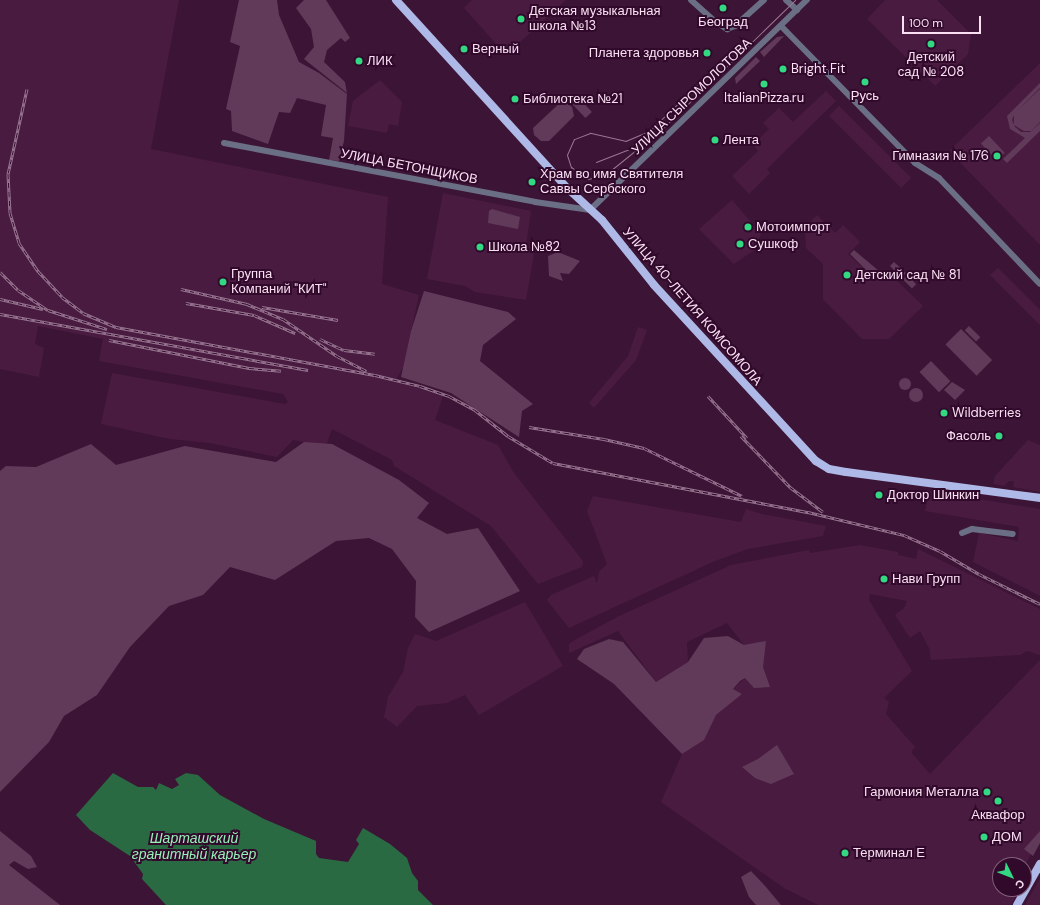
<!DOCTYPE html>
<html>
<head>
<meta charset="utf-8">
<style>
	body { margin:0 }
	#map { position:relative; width:1040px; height:905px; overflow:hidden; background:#3c1435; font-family:"DM Sans",sans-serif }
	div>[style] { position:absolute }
	.built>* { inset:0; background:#491b41; transform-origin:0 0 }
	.green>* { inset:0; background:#613a59; transform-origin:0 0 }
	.round { border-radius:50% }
	.water>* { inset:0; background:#296a43 }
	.minor>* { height:6px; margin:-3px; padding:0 3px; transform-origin:3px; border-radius:3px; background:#6a6f86 }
	.major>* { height:8px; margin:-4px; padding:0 4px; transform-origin:4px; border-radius:4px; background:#aeb9e7 }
	.tram>* { height:1px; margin:-0.5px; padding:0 0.5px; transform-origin:0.5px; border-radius:0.5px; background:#997792 }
	.rail>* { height:3px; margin-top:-1.5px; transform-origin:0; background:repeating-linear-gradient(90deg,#310a2b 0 4.5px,#997792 0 9px); box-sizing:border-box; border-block:1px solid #997792 }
	.dots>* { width:11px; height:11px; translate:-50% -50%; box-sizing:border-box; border:2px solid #310a2b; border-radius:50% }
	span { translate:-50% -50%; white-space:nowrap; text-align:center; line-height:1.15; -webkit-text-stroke:4px #310a2b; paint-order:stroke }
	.poi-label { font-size:13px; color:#fbe0f4 }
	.left { translate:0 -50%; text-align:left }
	.right { translate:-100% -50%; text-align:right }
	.street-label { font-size:13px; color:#fbe0f4 }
	.water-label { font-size:14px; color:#95f1b6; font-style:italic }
	.north { position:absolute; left:992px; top:857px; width:40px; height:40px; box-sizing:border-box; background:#310a2b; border:1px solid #82607b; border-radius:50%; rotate:133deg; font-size:11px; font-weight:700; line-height:16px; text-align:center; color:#fbe0f4 }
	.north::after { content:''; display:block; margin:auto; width:14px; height:18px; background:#33d882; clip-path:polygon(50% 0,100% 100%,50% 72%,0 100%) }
	.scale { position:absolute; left:902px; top:16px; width:79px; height:18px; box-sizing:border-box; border:2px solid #fbe0f4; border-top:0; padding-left:5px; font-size:12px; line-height:14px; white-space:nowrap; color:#fbe0f4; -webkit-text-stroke:3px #310a2b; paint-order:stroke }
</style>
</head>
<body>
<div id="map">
	<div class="built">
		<i style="clip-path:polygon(0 0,179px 0,151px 149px,388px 197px,382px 284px,419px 295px,403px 368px,395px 381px,443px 396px,435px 420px,498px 445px,514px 473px,583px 561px,582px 567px,538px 584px,491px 526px,394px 466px,392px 460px,332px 429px,326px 446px,293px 440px,277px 457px,210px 443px,170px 439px,101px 424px,112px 373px,285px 404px,288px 402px,283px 394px,99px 361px,103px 339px,38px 326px,35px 344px,44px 348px,39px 377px,0 369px)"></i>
		<i style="clip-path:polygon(472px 0,566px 0,506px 55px,464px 8px)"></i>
		<i style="clip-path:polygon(885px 0,937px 0,971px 34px,968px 54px,935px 86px,867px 19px)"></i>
		<i style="clip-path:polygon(1040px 63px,1040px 244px,1039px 244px,949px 151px)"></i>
		<i style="clip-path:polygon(380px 80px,402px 102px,398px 126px,389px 124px,387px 133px,348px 126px,353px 101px)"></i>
		<i style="clip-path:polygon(826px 91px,836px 101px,767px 169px,770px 173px,749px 194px,732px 176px,758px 151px,753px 145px,769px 129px,763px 123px,779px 108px,793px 122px)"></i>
		<i style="left:839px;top:106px;width:102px;height:14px;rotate:45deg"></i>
		<i style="clip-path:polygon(443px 193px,531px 211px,526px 246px,535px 248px,526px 300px,475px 292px,465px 286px,427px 279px)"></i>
		<i style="clip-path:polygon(732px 200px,761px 234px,753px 251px,734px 264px,699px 229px)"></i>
		<i style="clip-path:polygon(817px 215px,835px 233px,843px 225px,860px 242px,848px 254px,874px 279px,883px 271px,887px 271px,923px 306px,889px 339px,862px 339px,823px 299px,823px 264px,806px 248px,805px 227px)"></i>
		<i style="clip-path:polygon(998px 268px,1040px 310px,1040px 325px,990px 275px)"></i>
		<i style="clip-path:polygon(638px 327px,647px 330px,636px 360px,594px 408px,589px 403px,628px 356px)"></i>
		<i style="clip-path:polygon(1028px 440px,1040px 445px,1040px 492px,1013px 487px,1014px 481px,1009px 481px,1004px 486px,993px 484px,995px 476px)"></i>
		<i style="clip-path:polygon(929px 491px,1040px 509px,1040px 596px,973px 562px,979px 533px,1018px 541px,1019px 527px,925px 511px)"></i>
		<i style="clip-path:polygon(593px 496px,741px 522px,746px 509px,762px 514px,826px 526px,823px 536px,748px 549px,715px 561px,569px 628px,547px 600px,551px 595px,594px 576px,597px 583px,599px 572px,607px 564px,587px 511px)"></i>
		<i style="clip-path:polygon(860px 545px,898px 552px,898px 555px,916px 559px,918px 549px,1040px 609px,1040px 655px,1027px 651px,1020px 655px,931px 660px,929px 648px,920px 631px,910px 638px,895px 615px,904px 608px,907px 601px,870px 594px,869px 600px,912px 671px,884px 698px,889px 702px,886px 714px,915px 747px,911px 752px,930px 774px,1040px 660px,1040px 838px,1024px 867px,1000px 865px,1000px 889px,1020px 889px,1011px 905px,818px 905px,784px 888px,661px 802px,682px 754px,703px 740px,716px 715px,742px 694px,733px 689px,745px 678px,744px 645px,727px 623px,687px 642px,688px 662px,656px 682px,618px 631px,569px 653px,569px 644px,573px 641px,617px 617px,731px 565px,809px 550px,810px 553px)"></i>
		<i style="clip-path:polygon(525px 602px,563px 666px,479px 715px,465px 695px,447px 703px,417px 706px,397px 727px,384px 717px,388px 697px,403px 672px,408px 648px,415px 634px,436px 641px)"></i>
		<i style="clip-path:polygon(1040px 878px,1040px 905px,1025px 905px)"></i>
	</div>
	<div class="green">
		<i style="clip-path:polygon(239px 0,277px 0,279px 15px,299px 62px,319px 73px,347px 94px,344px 141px,339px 161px,329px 160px,333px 138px,321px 136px,326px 105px,297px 98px,290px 113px,279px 112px,268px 144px,232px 131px,231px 111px,226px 109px,240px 46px,230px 42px)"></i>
		<i style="clip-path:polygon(304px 0,326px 0,350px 38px,345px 42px,341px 38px,327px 50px,324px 62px,345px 82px,347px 93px,304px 59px,314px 47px,311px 29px,296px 8px)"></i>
		<i style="clip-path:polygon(784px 36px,764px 57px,760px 52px,777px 37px)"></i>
		<i style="clip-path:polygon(756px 57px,760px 61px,736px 84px,735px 78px)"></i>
		<i style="clip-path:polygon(1040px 83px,1040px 88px,1015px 113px,1040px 89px,1040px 122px,1031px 131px,1024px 131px,1014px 125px,1014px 115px,1012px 120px,1015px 127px,1021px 132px,1030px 132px,1040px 123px,1040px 131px,1007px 163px,1003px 159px,1025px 138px,1010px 129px,1007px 116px)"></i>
		<i style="left:579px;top:98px;width:19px;height:9px;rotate:47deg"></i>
		<i style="clip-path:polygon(563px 100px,572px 107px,574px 116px,549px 141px,541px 141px,534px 135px,533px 128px)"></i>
		<i style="left:989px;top:136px;width:23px;height:11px;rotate:47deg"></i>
		<i style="clip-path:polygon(492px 209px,520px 217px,518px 229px,488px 223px,489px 211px)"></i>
		<i style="clip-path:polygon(854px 250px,879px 271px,873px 277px,850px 254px)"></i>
		<i style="clip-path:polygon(558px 252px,580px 261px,569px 274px,560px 273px,563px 281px,549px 276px,548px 256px)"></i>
		<i style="clip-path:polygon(894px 262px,906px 273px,902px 278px,890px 266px)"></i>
		<i style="left:907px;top:275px;width:13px;height:6px;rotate:45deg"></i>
		<i style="clip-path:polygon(424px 291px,508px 312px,516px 319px,483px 345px,480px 361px,533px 404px,522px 411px,519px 437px,451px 393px,401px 377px,411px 331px)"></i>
		<i style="left:969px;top:326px;width:16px;height:6px;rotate:45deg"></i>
		<i style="left:961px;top:329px;width:44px;height:22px;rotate:45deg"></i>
		<i style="left:931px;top:361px;width:28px;height:16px;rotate:46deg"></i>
		<i class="round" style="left:899px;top:378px;width:12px;height:12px"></i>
		<i style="clip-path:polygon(952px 382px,965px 390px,955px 400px,944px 390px)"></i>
		<i class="round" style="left:909px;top:388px;width:14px;height:14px"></i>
		<i style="clip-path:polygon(304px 442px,332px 444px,399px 480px,429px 503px,417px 518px,447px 534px,478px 528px,520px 591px,429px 632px,415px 617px,416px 581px,392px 549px,369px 538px,336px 541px,275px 580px,230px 567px,203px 595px,169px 606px,130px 647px,97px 695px,64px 716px,49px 742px,0 792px,0 471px,6px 466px,36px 467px,91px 444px,116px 465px,185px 446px,276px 462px)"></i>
		<i style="clip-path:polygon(728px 636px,744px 645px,766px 641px,763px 667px,770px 687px,754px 688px,745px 678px,740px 681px,733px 689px,742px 694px,716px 715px,704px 740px,682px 754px,614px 684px,577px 659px,584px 649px,609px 639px,623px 642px,656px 682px,688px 662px,704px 638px)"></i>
		<i style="clip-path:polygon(777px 745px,794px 774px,771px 784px,755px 778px,742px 767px,758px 759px)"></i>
		<i style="clip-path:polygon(0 831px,31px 856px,37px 867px,28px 869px,14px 861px,9px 865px,60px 905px,0 905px)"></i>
		<i style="clip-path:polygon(1040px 831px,1040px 843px,1033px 856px,1024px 849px)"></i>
		<i style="clip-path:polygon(751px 871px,766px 887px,781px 905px,756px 905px,749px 897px,741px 877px)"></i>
	</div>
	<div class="water">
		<i style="clip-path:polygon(113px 773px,138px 787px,153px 787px,156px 790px,159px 783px,172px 789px,179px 785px,175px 779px,186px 773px,198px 775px,220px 795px,264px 819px,316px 841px,316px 854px,319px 858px,348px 862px,359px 844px,356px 840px,363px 828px,390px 844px,407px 858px,412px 873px,418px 881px,418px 890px,433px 905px,166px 905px,142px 879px,143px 874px,130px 856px,90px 830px,76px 815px)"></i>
	</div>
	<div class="minor">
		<i style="left:691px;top:0;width:30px;rotate:42deg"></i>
		<i style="left:713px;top:20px;width:17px;rotate:33deg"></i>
		<i style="left:727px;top:29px;width:9px;rotate:-21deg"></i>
		<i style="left:735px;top:26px;width:39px;rotate:-42deg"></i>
		<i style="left:786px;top:0;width:15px;rotate:42deg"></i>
		<i style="left:781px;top:26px;width:192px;rotate:45.6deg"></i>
		<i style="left:915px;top:163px;width:28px;rotate:32deg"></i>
		<i style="left:939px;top:178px;width:146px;rotate:46.4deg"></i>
		<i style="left:224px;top:143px;width:317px;rotate:10.7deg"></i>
		<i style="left:535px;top:202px;width:56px;rotate:8.3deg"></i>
		<i style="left:590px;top:210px;width:302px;rotate:-44.1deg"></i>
		<i style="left:962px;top:533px;width:11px;rotate:-22deg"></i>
		<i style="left:972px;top:529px;width:41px;rotate:7deg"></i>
	</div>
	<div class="major">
		<i style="left:396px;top:0;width:251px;rotate:47.7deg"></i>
		<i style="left:565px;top:186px;width:50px;rotate:42.6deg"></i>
		<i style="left:602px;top:220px;width:83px;rotate:51.3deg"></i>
		<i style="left:654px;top:285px;width:239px;rotate:47.4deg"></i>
		<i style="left:816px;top:461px;width:15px;rotate:32deg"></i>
		<i style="left:829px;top:469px;width:17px;rotate:10deg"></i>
		<i style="left:846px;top:472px;width:196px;rotate:7.6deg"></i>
		<i style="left:1017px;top:905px;width:47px;rotate:-60.7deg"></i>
	</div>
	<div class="tram">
		<i style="left:728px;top:56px;width:109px;rotate:136.5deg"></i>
		<i style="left:649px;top:131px;width:25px;rotate:157deg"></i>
		<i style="left:626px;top:141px;width:37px;rotate:-167deg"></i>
		<i style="left:590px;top:133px;width:17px;rotate:159deg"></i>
		<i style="left:574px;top:139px;width:17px;rotate:114deg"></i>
		<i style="left:567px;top:155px;width:13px;rotate:72deg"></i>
		<i style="left:571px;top:167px;width:21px;rotate:35deg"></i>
		<i style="left:588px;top:179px;width:17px;rotate:-13deg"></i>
		<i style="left:605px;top:175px;width:75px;rotate:-39deg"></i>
		<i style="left:663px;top:128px;width:184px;rotate:-44.1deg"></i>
		<i style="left:596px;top:162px;width:44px;rotate:-21.3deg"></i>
	</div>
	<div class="rail">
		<i style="left:27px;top:89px;width:87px;rotate:102.6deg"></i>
		<i style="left:8px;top:174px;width:39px;rotate:87deg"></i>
		<i style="left:10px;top:213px;width:31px;rotate:73deg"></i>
		<i style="left:19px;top:243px;width:34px;rotate:56deg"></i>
		<i style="left:38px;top:271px;width:35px;rotate:47deg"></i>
		<i style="left:62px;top:297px;width:26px;rotate:37deg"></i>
		<i style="left:83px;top:313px;width:36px;rotate:23deg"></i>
		<i style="left:116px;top:327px;width:263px;rotate:10.5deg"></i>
		<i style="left:375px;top:375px;width:46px;rotate:13.7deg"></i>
		<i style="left:420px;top:386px;width:31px;rotate:19deg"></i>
		<i style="left:449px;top:396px;width:30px;rotate:28deg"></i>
		<i style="left:475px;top:410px;width:42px;rotate:38.2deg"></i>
		<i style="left:508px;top:436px;width:52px;rotate:31deg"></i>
		<i style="left:553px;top:463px;width:260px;rotate:10.9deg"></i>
		<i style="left:808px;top:512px;width:99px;rotate:13.5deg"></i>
		<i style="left:904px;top:535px;width:39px;rotate:24deg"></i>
		<i style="left:940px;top:551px;width:45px;rotate:30.5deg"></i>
		<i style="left:979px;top:574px;width:68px;rotate:26.2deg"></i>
		<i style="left:0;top:272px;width:25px;rotate:45deg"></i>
		<i style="left:18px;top:290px;width:36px;rotate:34deg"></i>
		<i style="left:48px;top:310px;width:62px;rotate:17.9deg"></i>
		<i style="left:181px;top:289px;width:68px;rotate:12.8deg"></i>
		<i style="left:247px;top:304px;width:39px;rotate:23deg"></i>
		<i style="left:283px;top:319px;width:65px;rotate:34.4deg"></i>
		<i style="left:337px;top:356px;width:33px;rotate:27deg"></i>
		<i style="left:0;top:299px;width:44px;rotate:13.1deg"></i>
		<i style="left:186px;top:303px;width:69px;rotate:10deg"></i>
		<i style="left:254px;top:315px;width:45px;rotate:23.7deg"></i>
		<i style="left:262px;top:307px;width:77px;rotate:9.7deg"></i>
		<i style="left:0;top:314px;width:313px;rotate:10.3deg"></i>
		<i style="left:320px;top:339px;width:26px;rotate:25deg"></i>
		<i style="left:344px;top:350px;width:31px;rotate:7deg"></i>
		<i style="left:109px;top:340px;width:143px;rotate:11.3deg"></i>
		<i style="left:249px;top:368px;width:32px;rotate:5deg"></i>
		<i style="left:708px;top:396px;width:57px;rotate:47.1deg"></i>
		<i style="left:529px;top:427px;width:76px;rotate:9.1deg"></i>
		<i style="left:604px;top:439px;width:41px;rotate:12.7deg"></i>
		<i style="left:644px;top:448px;width:109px;rotate:26.1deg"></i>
		<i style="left:741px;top:436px;width:71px;rotate:46.1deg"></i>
		<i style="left:790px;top:487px;width:41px;rotate:37.1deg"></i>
	</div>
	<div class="dots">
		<i style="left:723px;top:8px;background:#33d882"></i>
		<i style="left:521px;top:19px;background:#33d882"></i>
		<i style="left:931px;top:44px;background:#33d882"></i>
		<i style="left:464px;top:49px;background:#33d882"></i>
		<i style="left:707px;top:53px;background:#33d882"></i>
		<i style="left:359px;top:61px;background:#33d882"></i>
		<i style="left:783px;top:69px;background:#33d882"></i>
		<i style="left:865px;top:82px;background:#33d882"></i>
		<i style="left:764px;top:84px;background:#33d882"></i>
		<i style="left:515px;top:99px;background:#33d882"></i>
		<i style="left:715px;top:140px;background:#33d882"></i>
		<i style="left:997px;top:156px;background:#33d882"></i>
		<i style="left:532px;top:182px;background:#33d882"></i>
		<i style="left:748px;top:227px;background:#33d882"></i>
		<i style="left:740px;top:244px;background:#33d882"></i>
		<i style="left:480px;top:247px;background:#33d882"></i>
		<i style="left:847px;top:275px;background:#33d882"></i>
		<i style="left:223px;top:282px;background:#33d882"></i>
		<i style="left:944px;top:413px;background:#33d882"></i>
		<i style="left:999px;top:436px;background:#33d882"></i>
		<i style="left:879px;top:495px;background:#33d882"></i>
		<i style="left:884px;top:579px;background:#33d882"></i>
		<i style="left:987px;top:792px;background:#33d882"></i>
		<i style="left:998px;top:801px;background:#33d882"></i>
		<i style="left:984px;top:837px;background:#33d882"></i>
		<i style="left:845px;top:853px;background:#33d882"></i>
	</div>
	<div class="poi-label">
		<span class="left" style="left:529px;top:19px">Детская музыкальная<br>школа №13</span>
		<span style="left:723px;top:22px">Београд</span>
		<span class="left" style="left:472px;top:49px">Верный</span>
		<span class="right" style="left:699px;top:53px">Планета здоровья</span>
		<span style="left:931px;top:65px">Детский<br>сад № 208</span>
		<span class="left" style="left:367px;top:61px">ЛИК</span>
		<span class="left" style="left:791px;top:69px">Bright Fit</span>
		<span style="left:865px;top:96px">Русь</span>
		<span style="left:764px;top:98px">ItalianPizza.ru</span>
		<span class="left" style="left:523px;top:99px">Библиотека №21</span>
		<span class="left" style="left:723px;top:140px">Лента</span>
		<span class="right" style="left:989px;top:156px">Гимназия № 176</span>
		<span class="left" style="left:540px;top:182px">Храм во имя Святителя<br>Саввы Сербского</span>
		<span class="left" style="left:756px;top:227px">Мотоимпорт</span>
		<span class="left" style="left:748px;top:244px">Сушкоф</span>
		<span class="left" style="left:488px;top:247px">Школа №82</span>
		<span class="left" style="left:231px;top:282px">Группа<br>Компаний "КИТ"</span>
		<span class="left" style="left:855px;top:275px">Детский сад № 81</span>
		<span class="left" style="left:952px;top:413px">Wildberries</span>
		<span class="right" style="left:991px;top:436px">Фасоль</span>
		<span class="left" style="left:887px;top:495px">Доктор Шинкин</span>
		<span class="left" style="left:892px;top:579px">Нави Групп</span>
		<span class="right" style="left:979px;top:792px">Гармония Металла</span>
		<span style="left:998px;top:815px">Аквафор</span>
		<span class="left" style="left:992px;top:837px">ДОМ</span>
		<span class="left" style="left:853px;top:853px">Терминал Е</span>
	</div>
	<div class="street-label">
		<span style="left:692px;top:97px;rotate:-44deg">УЛИЦА СЫРОМОЛОТОВА</span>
		<span style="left:409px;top:167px;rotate:11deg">УЛИЦА БЕТОНЩИКОВ</span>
		<span style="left:692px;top:307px;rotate:49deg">УЛИЦА 40-ЛЕТИЯ КОМСОМОЛА</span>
	</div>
	<div class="water-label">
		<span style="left:194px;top:846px">Шарташский<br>гранитный карьер</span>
	</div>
	<div class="north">С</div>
	<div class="scale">100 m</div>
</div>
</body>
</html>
